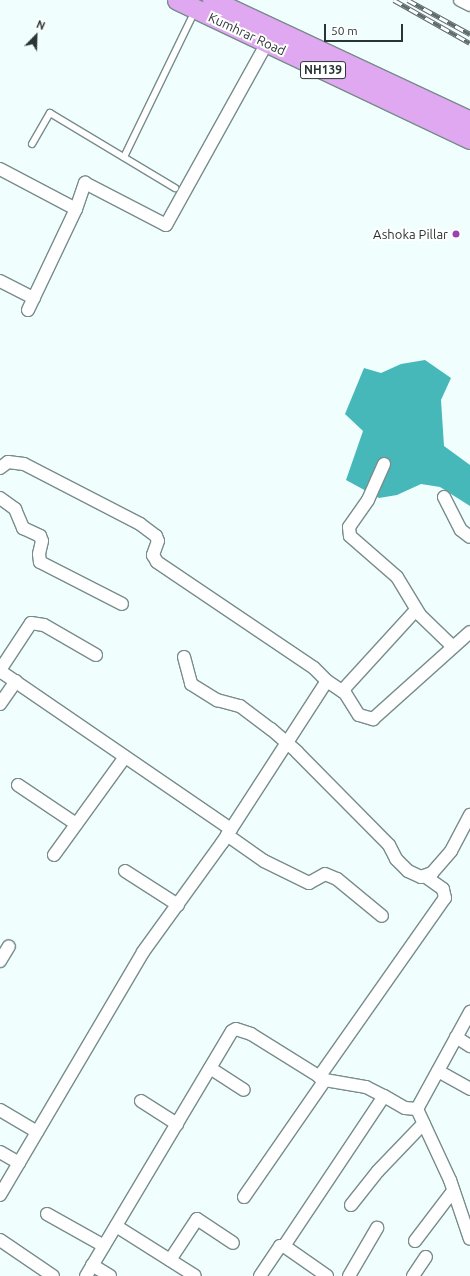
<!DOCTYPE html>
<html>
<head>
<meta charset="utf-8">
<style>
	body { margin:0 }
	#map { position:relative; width:470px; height:1276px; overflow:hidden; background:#f1fefe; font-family:Ubuntu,sans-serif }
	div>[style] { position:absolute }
	.water>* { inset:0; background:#47b8ba }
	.roads { filter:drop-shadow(1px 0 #788c8c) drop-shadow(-1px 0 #788c8c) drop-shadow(0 1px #788c8c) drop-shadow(0 -1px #788c8c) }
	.service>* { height:6px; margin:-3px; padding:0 3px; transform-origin:3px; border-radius:3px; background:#fff }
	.minor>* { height:12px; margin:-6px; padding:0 6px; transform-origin:6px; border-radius:6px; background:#fff }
	.trunk>* { height:19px; margin:-9.5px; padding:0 9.5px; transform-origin:9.5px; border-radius:9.5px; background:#dfa8f0 }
	.rail>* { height:4.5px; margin-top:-2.25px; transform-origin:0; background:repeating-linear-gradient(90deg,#fff 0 9px,#606a6a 0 18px); box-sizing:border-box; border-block:1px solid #606a6a }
	.dots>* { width:11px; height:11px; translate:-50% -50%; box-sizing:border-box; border:2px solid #fff; border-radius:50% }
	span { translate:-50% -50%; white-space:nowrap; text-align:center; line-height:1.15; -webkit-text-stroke:4px #fff; paint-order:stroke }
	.shield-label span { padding:1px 3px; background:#fff; border:1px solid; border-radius:3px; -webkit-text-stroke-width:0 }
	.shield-label { font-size:12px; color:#2b3434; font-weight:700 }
	.street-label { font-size:13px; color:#2b3434 }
	.poi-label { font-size:13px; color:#2b3434 }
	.right { translate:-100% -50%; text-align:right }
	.north { position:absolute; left:16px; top:16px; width:40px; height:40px; -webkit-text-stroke:3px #fff; paint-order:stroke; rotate:23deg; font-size:11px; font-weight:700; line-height:16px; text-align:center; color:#2b3434 }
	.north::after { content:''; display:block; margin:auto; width:14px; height:18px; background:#2b3434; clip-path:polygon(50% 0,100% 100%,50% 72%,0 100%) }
	.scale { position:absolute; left:324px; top:24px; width:79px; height:18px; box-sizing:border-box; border:2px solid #2b3434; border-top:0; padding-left:5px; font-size:12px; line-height:14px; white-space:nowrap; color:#2b3434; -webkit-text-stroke:3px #fff; paint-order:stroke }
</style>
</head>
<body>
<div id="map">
	<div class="water">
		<i style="clip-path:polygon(425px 360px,451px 378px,441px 400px,444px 446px,470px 465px,470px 506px,440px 487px,421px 484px,397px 495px,379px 498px,346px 480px,363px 431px,345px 414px,364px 368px,381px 373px,401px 364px)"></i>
	</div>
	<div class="roads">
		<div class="service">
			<i style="left:32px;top:144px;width:36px;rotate:-60deg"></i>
			<i style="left:50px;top:113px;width:146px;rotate:31deg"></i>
			<i style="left:124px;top:157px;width:162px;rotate:-64.1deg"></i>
		</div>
		<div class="minor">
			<i style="left:460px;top:0;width:11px;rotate:27deg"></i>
			<i style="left:0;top:169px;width:86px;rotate:27.8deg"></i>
			<i style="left:0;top:281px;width:38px;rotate:27deg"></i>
			<i style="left:28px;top:310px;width:112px;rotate:-64.6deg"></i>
			<i style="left:76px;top:209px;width:28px;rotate:-71deg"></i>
			<i style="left:85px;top:183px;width:91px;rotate:27.4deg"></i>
			<i style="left:166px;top:225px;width:208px;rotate:-61deg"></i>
			<i style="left:384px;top:464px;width:39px;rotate:114deg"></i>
			<i style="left:368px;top:500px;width:33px;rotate:125deg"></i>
			<i style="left:349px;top:527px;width:9px;rotate:84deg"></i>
			<i style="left:350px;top:536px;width:62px;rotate:41.1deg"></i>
			<i style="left:397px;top:577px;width:44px;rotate:58.8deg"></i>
			<i style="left:420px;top:615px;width:45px;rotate:44.1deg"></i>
			<i style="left:0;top:468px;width:10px;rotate:-37deg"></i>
			<i style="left:8px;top:462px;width:16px;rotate:7deg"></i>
			<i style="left:24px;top:464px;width:131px;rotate:27.3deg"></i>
			<i style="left:140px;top:524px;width:20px;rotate:37deg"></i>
			<i style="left:156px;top:536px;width:5px;rotate:68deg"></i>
			<i style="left:158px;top:541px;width:15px;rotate:110deg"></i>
			<i style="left:153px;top:555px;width:8px;rotate:60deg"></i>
			<i style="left:157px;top:562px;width:189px;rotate:34deg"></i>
			<i style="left:314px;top:668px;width:18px;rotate:45deg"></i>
			<i style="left:444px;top:497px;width:37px;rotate:63deg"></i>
			<i style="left:461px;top:530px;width:11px;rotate:38deg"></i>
			<i style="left:0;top:498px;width:19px;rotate:36deg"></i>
			<i style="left:15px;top:509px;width:21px;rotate:67deg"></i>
			<i style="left:23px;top:528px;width:19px;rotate:25deg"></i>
			<i style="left:40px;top:536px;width:5px;rotate:68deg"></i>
			<i style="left:42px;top:541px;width:13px;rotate:103deg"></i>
			<i style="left:39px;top:554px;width:8px;rotate:83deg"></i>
			<i style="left:40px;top:562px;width:92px;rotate:27.1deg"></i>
			<i style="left:184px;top:657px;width:28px;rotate:75deg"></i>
			<i style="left:191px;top:684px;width:31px;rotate:32deg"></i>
			<i style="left:217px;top:700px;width:24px;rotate:15deg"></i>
			<i style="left:240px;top:706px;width:39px;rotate:37deg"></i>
			<i style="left:271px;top:729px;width:35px;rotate:41deg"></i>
			<i style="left:297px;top:752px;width:131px;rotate:45.3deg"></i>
			<i style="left:389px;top:845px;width:16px;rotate:63deg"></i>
			<i style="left:396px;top:859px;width:17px;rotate:45deg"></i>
			<i style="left:408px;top:871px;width:14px;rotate:25deg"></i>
			<i style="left:421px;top:877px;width:12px;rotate:-20deg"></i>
			<i style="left:432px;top:873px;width:29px;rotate:-49deg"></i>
			<i style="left:451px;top:851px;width:41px;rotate:-62.2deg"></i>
			<i style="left:0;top:670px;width:56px;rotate:-56.6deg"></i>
			<i style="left:31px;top:623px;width:13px;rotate:9deg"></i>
			<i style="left:44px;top:625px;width:60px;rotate:30deg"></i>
			<i style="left:0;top:671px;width:280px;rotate:34.4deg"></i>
			<i style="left:342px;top:691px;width:110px;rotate:-47.6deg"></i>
			<i style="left:0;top:704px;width:28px;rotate:-55deg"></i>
			<i style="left:18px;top:785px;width:70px;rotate:33.9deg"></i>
			<i style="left:227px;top:835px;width:45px;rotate:35.1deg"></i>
			<i style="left:264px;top:861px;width:50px;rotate:26.1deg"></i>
			<i style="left:309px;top:883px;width:18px;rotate:-29deg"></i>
			<i style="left:325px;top:874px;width:13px;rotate:23deg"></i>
			<i style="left:337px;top:879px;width:58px;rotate:39.4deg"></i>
			<i style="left:54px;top:855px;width:121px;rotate:-54.1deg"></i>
			<i style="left:125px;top:871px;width:63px;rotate:32.7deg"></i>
			<i style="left:0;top:961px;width:17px;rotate:-59deg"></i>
			<i style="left:456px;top:1037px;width:17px;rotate:33deg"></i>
			<i style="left:210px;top:1068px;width:40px;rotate:32.9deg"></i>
			<i style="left:438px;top:1071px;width:37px;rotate:29deg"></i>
			<i style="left:319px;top:1077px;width:219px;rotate:-54.9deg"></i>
			<i style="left:445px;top:898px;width:9px;rotate:-103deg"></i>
			<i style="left:443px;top:889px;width:21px;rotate:-145deg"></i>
			<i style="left:141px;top:1101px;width:43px;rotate:32.6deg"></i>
			<i style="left:417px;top:1109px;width:78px;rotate:65.1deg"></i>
			<i style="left:450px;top:1180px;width:62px;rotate:71.3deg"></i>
			<i style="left:0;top:1110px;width:43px;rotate:30.7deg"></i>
			<i style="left:0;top:1152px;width:22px;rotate:30deg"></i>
			<i style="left:0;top:1195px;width:282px;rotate:-59.5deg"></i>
			<i style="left:143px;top:952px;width:135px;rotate:-54.1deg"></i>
			<i style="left:222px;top:843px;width:193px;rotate:-57.1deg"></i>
			<i style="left:327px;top:681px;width:22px;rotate:34deg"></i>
			<i style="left:345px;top:693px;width:26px;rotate:58deg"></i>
			<i style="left:359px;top:715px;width:15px;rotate:16deg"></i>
			<i style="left:373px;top:719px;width:130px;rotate:-41.9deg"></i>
			<i style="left:244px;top:1197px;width:142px;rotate:-55.3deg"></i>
			<i style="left:351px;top:1205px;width:43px;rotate:-51.5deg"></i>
			<i style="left:378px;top:1171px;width:66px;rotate:-46.2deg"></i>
			<i style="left:47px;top:1214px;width:65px;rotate:29.3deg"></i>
			<i style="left:116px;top:1226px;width:93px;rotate:32.3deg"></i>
			<i style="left:0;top:1240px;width:64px;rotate:34.2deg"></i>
			<i style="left:415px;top:1241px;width:63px;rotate:-52.8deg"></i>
			<i style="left:170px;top:1260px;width:49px;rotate:-56.6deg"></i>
			<i style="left:197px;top:1219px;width:43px;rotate:33.7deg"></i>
			<i style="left:92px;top:1265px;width:21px;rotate:31deg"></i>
			<i style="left:86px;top:1276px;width:285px;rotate:-59.2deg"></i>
			<i style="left:232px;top:1031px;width:4px;rotate:-27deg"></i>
			<i style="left:236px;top:1029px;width:16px;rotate:18deg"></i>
			<i style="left:251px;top:1034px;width:87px;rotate:31.9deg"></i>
			<i style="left:325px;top:1080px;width:42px;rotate:9.7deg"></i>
			<i style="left:366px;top:1087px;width:20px;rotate:27deg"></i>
			<i style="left:260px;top:1276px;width:36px;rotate:-56deg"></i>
			<i style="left:280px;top:1246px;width:4px"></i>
			<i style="left:327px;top:1276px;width:52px;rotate:-145.1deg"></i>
			<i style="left:284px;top:1246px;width:180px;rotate:-56.3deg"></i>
			<i style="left:384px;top:1096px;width:24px;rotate:30deg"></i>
			<i style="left:405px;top:1108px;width:12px;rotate:5deg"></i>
			<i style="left:417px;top:1109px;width:111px;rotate:-61.3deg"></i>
			<i style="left:349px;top:1276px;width:56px;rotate:-59.7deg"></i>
			<i style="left:413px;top:1276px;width:23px;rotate:-56deg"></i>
		</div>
		<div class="trunk">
			<i style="left:177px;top:0;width:324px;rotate:25.4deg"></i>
			<i style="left:212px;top:0;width:285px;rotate:25.1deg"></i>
		</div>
	</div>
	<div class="rail">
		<i style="left:394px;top:0;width:87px;rotate:29.5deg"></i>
		<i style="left:408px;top:0;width:71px;rotate:28.7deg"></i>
	</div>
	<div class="dots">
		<i style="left:456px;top:234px;background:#9843b0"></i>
	</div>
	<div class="shield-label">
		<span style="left:323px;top:70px">NH139</span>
	</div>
	<div class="street-label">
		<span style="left:247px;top:34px;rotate:25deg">Kumhrar Road</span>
	</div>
	<div class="poi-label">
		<span class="right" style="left:448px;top:234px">Ashoka Pillar</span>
	</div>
	<div class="north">N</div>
	<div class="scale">50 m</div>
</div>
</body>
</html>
